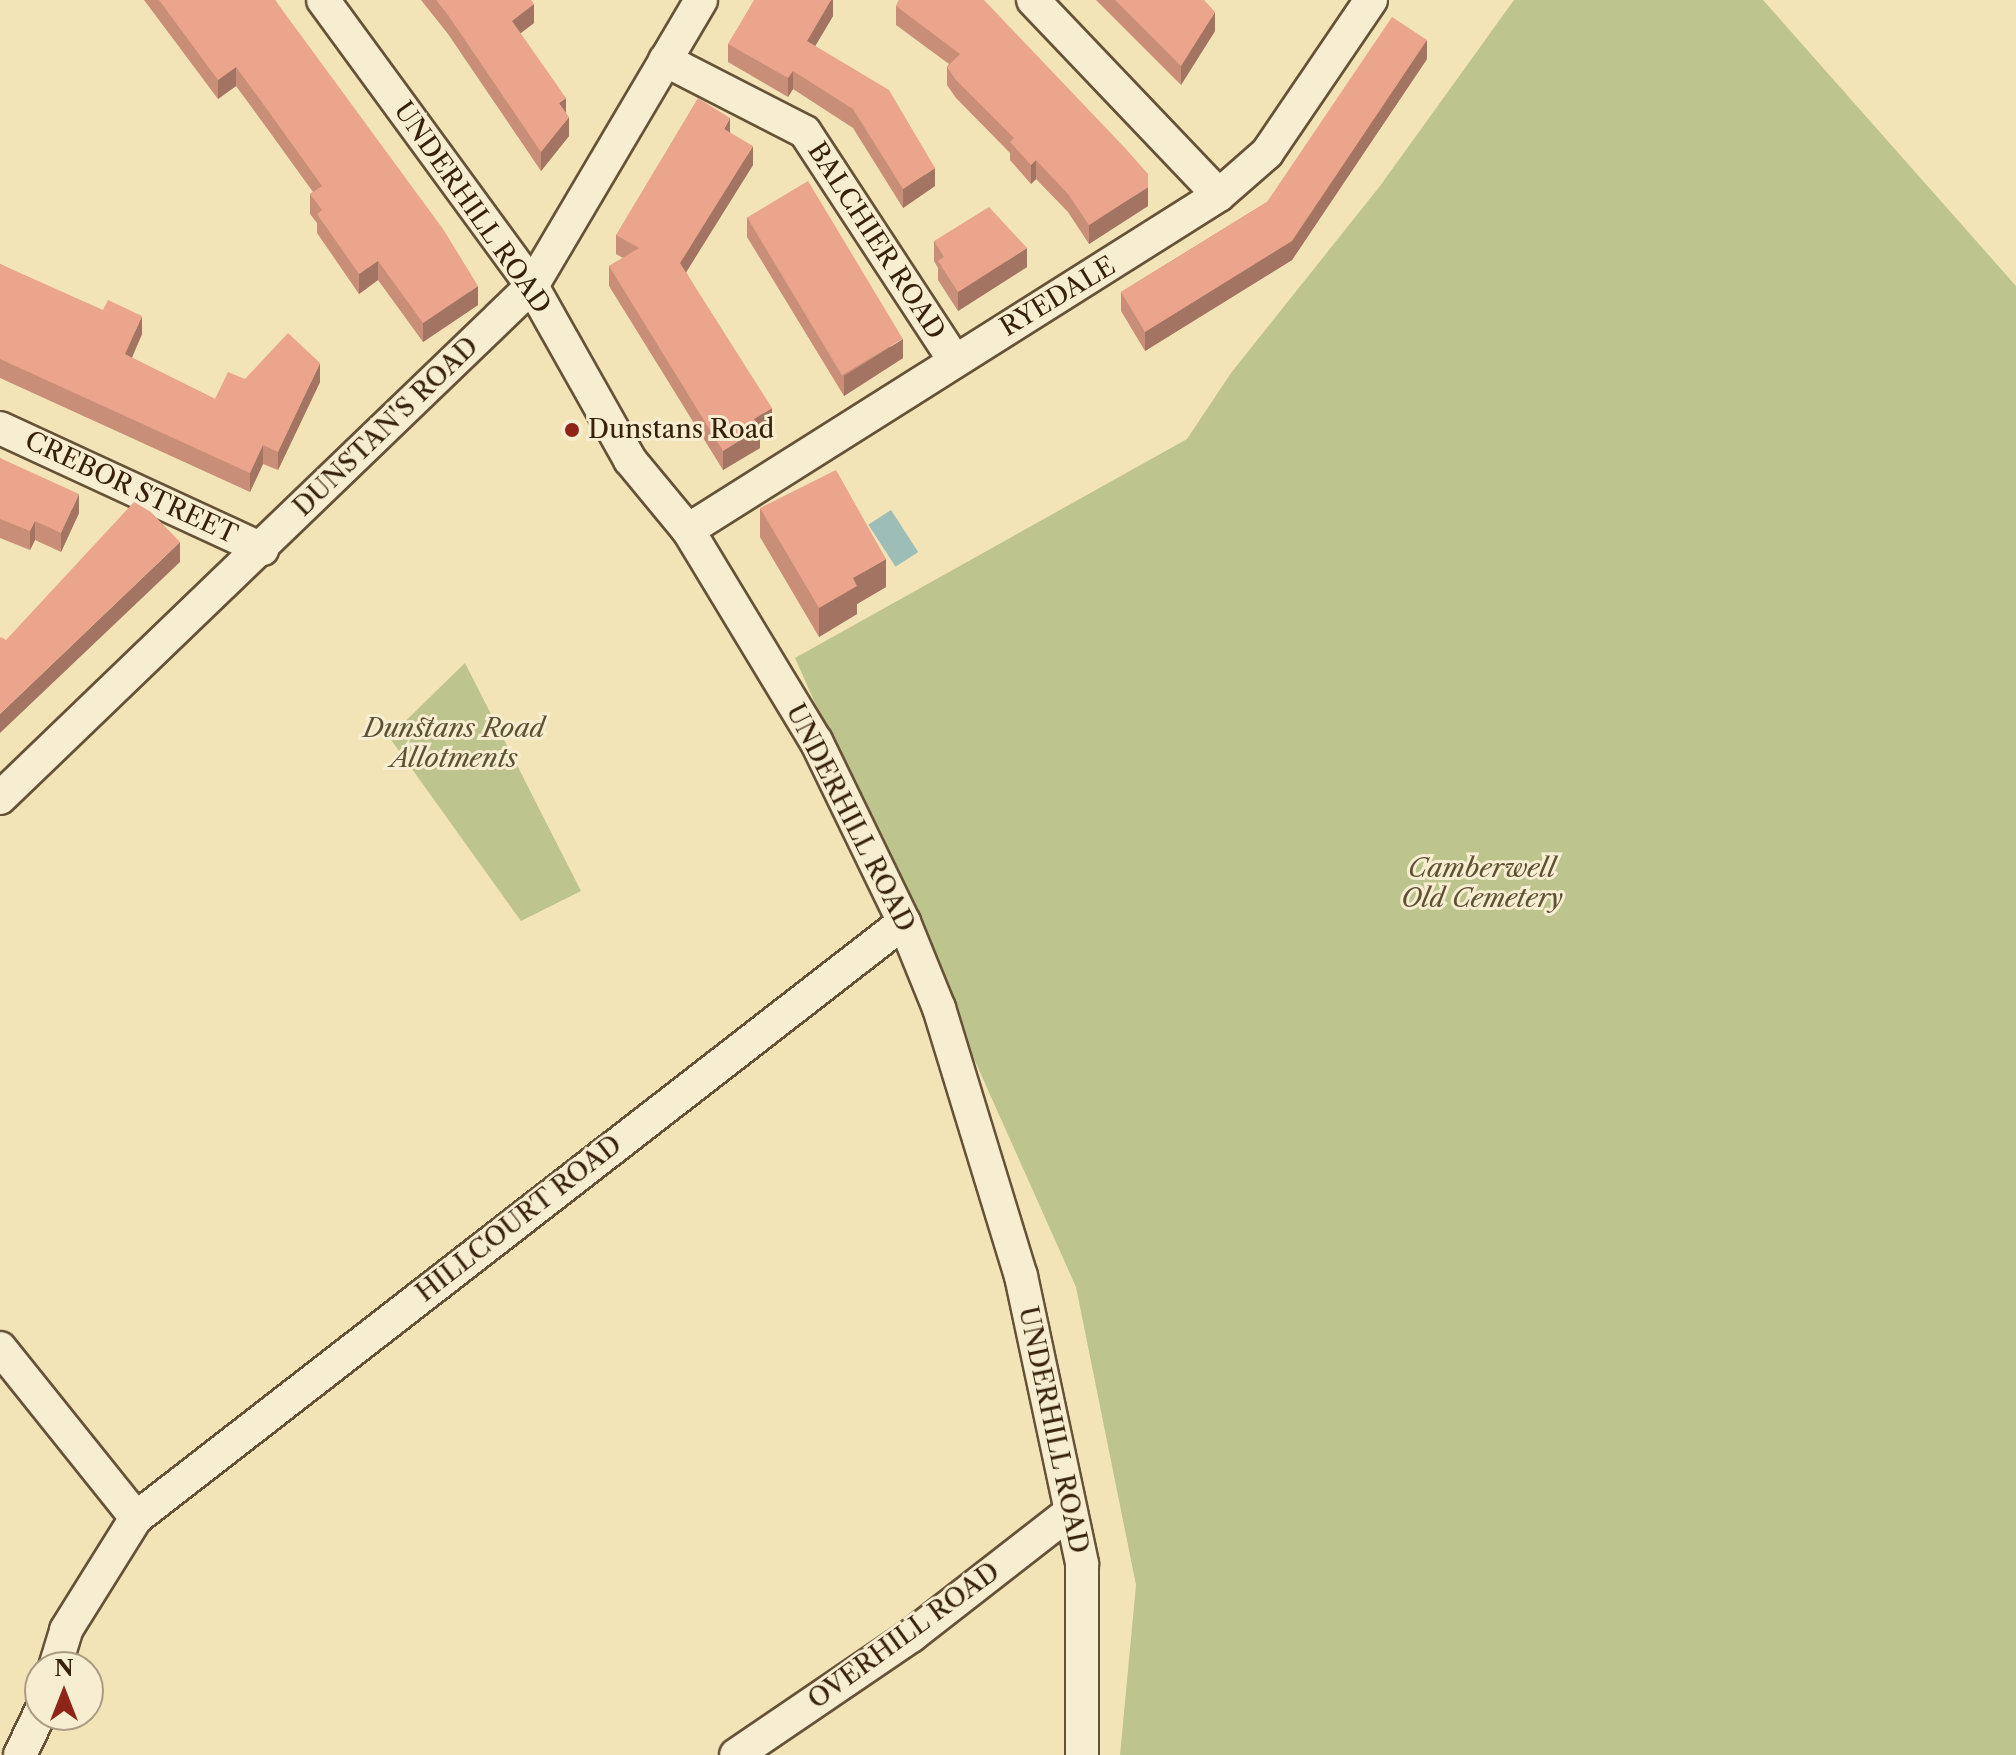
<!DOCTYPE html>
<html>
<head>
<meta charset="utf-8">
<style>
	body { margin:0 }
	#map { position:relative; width:2016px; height:1755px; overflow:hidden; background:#f3e4b8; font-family:"Libre Caslon Text",serif }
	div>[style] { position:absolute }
	.green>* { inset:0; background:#bdc48d }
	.water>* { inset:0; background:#9dbdb7; transform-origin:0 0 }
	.roads { filter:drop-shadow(2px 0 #665237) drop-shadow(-2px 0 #665237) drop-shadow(0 2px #665237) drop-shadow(0 -2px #665237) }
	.street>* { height:32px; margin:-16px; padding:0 16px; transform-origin:16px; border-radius:16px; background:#f7edd1 }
	.wall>* { inset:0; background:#c98e78 }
	.shaded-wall>* { inset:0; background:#a47462 }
	.building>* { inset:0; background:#eaa58c; transform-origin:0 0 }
	.dots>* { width:22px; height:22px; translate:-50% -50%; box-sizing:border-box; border:4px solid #f7edd1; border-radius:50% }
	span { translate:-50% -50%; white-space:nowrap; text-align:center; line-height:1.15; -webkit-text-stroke:6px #f7edd1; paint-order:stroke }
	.street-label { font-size:26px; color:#37210c }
	.poi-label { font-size:26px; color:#37210c }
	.left { translate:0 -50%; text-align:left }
	.park-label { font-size:26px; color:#5f5233; font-style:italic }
	.north { position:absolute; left:24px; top:1651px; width:80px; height:80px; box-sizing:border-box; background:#f7edd1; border:2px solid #aa9b82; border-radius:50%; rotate:0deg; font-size:22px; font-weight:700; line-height:32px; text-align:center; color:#37210c }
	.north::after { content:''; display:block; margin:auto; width:28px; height:36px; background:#8f2418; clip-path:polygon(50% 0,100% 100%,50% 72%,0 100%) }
</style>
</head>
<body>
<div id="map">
	<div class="green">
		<i style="clip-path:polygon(1514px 0,1763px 0,2016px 286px,2016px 1755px,1120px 1755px,1136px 1585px,1076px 1287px,795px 658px,1187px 439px,1231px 373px,1380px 186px)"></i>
		<i style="clip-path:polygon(465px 663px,581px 891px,521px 921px,389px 737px)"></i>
	</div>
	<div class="water">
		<i style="left:891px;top:510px;width:50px;height:27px;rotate:57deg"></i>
	</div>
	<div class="roads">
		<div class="street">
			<i style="left:323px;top:0;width:354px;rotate:53.8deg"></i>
			<i style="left:532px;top:286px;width:200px;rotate:60.6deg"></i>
			<i style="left:630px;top:460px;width:91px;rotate:50.4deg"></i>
			<i style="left:688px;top:530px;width:247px;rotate:58.8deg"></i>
			<i style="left:816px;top:741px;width:201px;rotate:64.1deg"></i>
			<i style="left:904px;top:922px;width:93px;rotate:67.9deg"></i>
			<i style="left:939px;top:1008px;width:280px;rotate:73deg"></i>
			<i style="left:1021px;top:1276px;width:294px;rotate:78deg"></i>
			<i style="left:1082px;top:1564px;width:191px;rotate:90deg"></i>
			<i style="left:1033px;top:0;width:269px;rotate:46.4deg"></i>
			<i style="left:665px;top:60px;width:157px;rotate:27.2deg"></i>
			<i style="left:805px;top:132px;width:272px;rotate:56.8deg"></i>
			<i style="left:0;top:428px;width:289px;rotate:24.8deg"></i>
			<i style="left:688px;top:530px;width:628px;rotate:-32.25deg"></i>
			<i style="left:1219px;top:195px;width:64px;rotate:-41.2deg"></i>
			<i style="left:1267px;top:153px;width:185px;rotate:-55.8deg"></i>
			<i style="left:0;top:798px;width:738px;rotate:-43.9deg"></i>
			<i style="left:532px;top:286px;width:332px;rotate:-59.4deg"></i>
			<i style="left:0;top:1348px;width:218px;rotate:51.3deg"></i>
			<i style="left:55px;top:1667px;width:39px;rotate:-73deg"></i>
			<i style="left:66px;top:1630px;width:132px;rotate:-58deg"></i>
			<i style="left:136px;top:1518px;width:972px;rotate:-37.81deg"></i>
			<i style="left:20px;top:1755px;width:47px;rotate:-64.5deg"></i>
			<i style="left:736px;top:1755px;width:212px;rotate:-34.2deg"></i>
			<i style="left:911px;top:1636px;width:202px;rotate:-37.9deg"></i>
		</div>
	</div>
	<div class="wall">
		<i style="clip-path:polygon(144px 0,275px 0,478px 305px,423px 342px,378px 280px,359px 294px,317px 233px,317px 223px,310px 214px,310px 194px,313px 192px,269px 131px,236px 86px,218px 99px)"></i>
		<i style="clip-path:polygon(421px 0,531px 0,534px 23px,520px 33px,569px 136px,541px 171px,448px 34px)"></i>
		<i style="clip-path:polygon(833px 0,833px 16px,815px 46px,935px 186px,903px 208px,853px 128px,793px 89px,788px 97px,728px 62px,728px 44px)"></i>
		<i style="clip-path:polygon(899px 0,1148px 206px,1089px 244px,1068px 212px,1036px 179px,1031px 184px,1010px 160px,1010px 153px,956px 98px,947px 85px,947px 67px,949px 64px,896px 25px,896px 6px)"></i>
		<i style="clip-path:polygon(1096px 0,1204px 0,1215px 31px,1181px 85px)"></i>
		<i style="clip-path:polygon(1427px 59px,1292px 260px,1145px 351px,1121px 311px,1121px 292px,1267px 202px)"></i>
		<i style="clip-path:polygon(730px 132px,753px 165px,686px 272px,772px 427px,760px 435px,760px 448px,723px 470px,609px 286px,609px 266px,623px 258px,616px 254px,616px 235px)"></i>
		<i style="clip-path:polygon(747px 217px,903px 358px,844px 396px,747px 237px)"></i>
		<i style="clip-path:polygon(934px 241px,1027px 267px,958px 311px,938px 280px,938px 268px,934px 261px)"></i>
		<i style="clip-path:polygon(0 264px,142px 334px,132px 358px,215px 399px,245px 379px,320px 382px,278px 470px,263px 464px,250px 492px,0 378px)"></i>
		<i style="clip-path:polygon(0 458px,79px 513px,61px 552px,35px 540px,30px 550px,0 538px)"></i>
		<i style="clip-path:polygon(760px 508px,886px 587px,857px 604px,857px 614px,819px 637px,760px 537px)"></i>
	</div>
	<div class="shaded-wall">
		<i style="clip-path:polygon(831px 0,833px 0,833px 16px,807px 60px,807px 41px)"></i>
		<i style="clip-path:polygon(534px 4px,534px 23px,512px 40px,512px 21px)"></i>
		<i style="clip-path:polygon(1215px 12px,1215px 31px,1181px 85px,1181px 66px)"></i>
		<i style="clip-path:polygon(1427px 40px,1427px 59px,1292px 260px,1145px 351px,1145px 332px)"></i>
		<i style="clip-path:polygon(236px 67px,236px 86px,218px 99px,218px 80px)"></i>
		<i style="clip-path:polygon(793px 71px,793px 89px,788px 97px,788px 78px)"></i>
		<i style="clip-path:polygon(566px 98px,566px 117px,559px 103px)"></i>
		<i style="clip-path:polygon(569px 117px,569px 136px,541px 171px,541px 152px)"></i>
		<i style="clip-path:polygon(730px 118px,730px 137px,724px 129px)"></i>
		<i style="clip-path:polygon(753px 146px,753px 165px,680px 282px,680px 263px)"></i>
		<i style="clip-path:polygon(1036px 160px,1036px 179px,1031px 184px,1031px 165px)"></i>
		<i style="clip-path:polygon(935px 168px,935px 186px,903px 208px,903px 189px)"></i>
		<i style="clip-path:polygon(1148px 187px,1148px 206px,1089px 244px,1089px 225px)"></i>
		<i style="clip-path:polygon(1027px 248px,1027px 267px,958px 311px,958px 292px)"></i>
		<i style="clip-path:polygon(378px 261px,378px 280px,359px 294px,359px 274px)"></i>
		<i style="clip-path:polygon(478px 286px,478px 305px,423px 342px,423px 323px)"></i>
		<i style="clip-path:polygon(142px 316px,142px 334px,125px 373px,125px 354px)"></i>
		<i style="clip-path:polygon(903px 339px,903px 358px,844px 396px,844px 376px)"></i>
		<i style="clip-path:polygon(320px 363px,320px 382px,278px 470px,278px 452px)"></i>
		<i style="clip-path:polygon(772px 408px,772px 427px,760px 435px,760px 448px,723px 470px,723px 451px,754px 419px)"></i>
		<i style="clip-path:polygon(263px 445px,263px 464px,250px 492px,250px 473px)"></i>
		<i style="clip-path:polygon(79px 494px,79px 513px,61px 552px,61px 533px)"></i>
		<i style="clip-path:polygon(35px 521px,35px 540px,30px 550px,30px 531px)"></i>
		<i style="clip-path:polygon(180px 542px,180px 562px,0 733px,0 714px)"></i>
		<i style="clip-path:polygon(886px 559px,886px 587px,857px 604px,857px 614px,819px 637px,819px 608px,853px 578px)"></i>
	</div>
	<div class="building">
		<i style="clip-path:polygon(159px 0,275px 0,443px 229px,478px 286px,423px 323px,378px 261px,359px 274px,317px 214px,322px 210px,310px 194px,322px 186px,269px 112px,236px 67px,218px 80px)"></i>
		<i style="clip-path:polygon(436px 0,531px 0,534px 4px,512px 21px,566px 98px,559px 103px,569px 117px,541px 152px,448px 15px)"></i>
		<i style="clip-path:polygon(754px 0,831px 0,807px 41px,889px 90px,935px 168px,903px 189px,853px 109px,793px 71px,788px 78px,728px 44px)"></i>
		<i style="clip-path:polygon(899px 0,984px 0,1125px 148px,1148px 174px,1148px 187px,1089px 225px,1068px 194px,1036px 160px,1031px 165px,1010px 142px,1014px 138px,956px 80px,947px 67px,960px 54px,896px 6px)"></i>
		<i style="clip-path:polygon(1115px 0,1204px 0,1215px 12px,1181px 66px)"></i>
		<i style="clip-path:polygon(1392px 17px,1427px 40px,1292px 241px,1145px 332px,1121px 292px,1267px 202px)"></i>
		<i style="clip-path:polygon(698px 98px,730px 118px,724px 129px,753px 146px,680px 263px,772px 408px,754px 419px,760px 428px,723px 451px,609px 266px,639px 248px,616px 235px)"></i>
		<i style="left:808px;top:181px;width:184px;height:71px;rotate:59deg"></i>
		<i style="clip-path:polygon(989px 207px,1027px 248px,958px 292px,938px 261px,944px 257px,934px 241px)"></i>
		<i style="clip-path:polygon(0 264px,103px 310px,108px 300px,142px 316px,125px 354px,215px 399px,228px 372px,245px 379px,288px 333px,320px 363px,278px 452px,263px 445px,250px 473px,0 359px)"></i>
		<i style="clip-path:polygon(0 458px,79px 494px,61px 533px,35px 521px,30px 531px,0 519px)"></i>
		<i style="clip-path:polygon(836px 470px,886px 559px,853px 578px,857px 586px,819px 608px,760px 508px)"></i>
		<i style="clip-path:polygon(134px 502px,151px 512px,180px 542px,0 714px,0 638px,1px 637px,6px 640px)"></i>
	</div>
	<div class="dots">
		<i style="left:572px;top:430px;background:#8f2418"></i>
	</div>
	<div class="street-label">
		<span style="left:472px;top:208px;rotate:55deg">UNDERHILL ROAD</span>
		<span style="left:876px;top:241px;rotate:57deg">BALCHIER ROAD</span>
		<span style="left:1058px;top:297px;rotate:-31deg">RYEDALE</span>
		<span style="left:386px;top:427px;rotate:-44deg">DUNSTAN'S ROAD</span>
		<span style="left:131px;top:488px;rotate:25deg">CREBOR STREET</span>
		<span style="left:850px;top:818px;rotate:63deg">UNDERHILL ROAD</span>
		<span style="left:519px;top:1219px;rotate:-38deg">HILLCOURT ROAD</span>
		<span style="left:1053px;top:1430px;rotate:78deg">UNDERHILL ROAD</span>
		<span style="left:904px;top:1636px;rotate:-36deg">OVERHILL ROAD</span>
	</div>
	<div class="poi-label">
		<span class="left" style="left:588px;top:430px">Dunstans Road</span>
	</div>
	<div class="park-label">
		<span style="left:454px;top:744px">Dunstans Road<br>Allotments</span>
		<span style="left:1482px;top:884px">Camberwell<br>Old Cemetery</span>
	</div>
	<div class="north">N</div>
</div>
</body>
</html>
